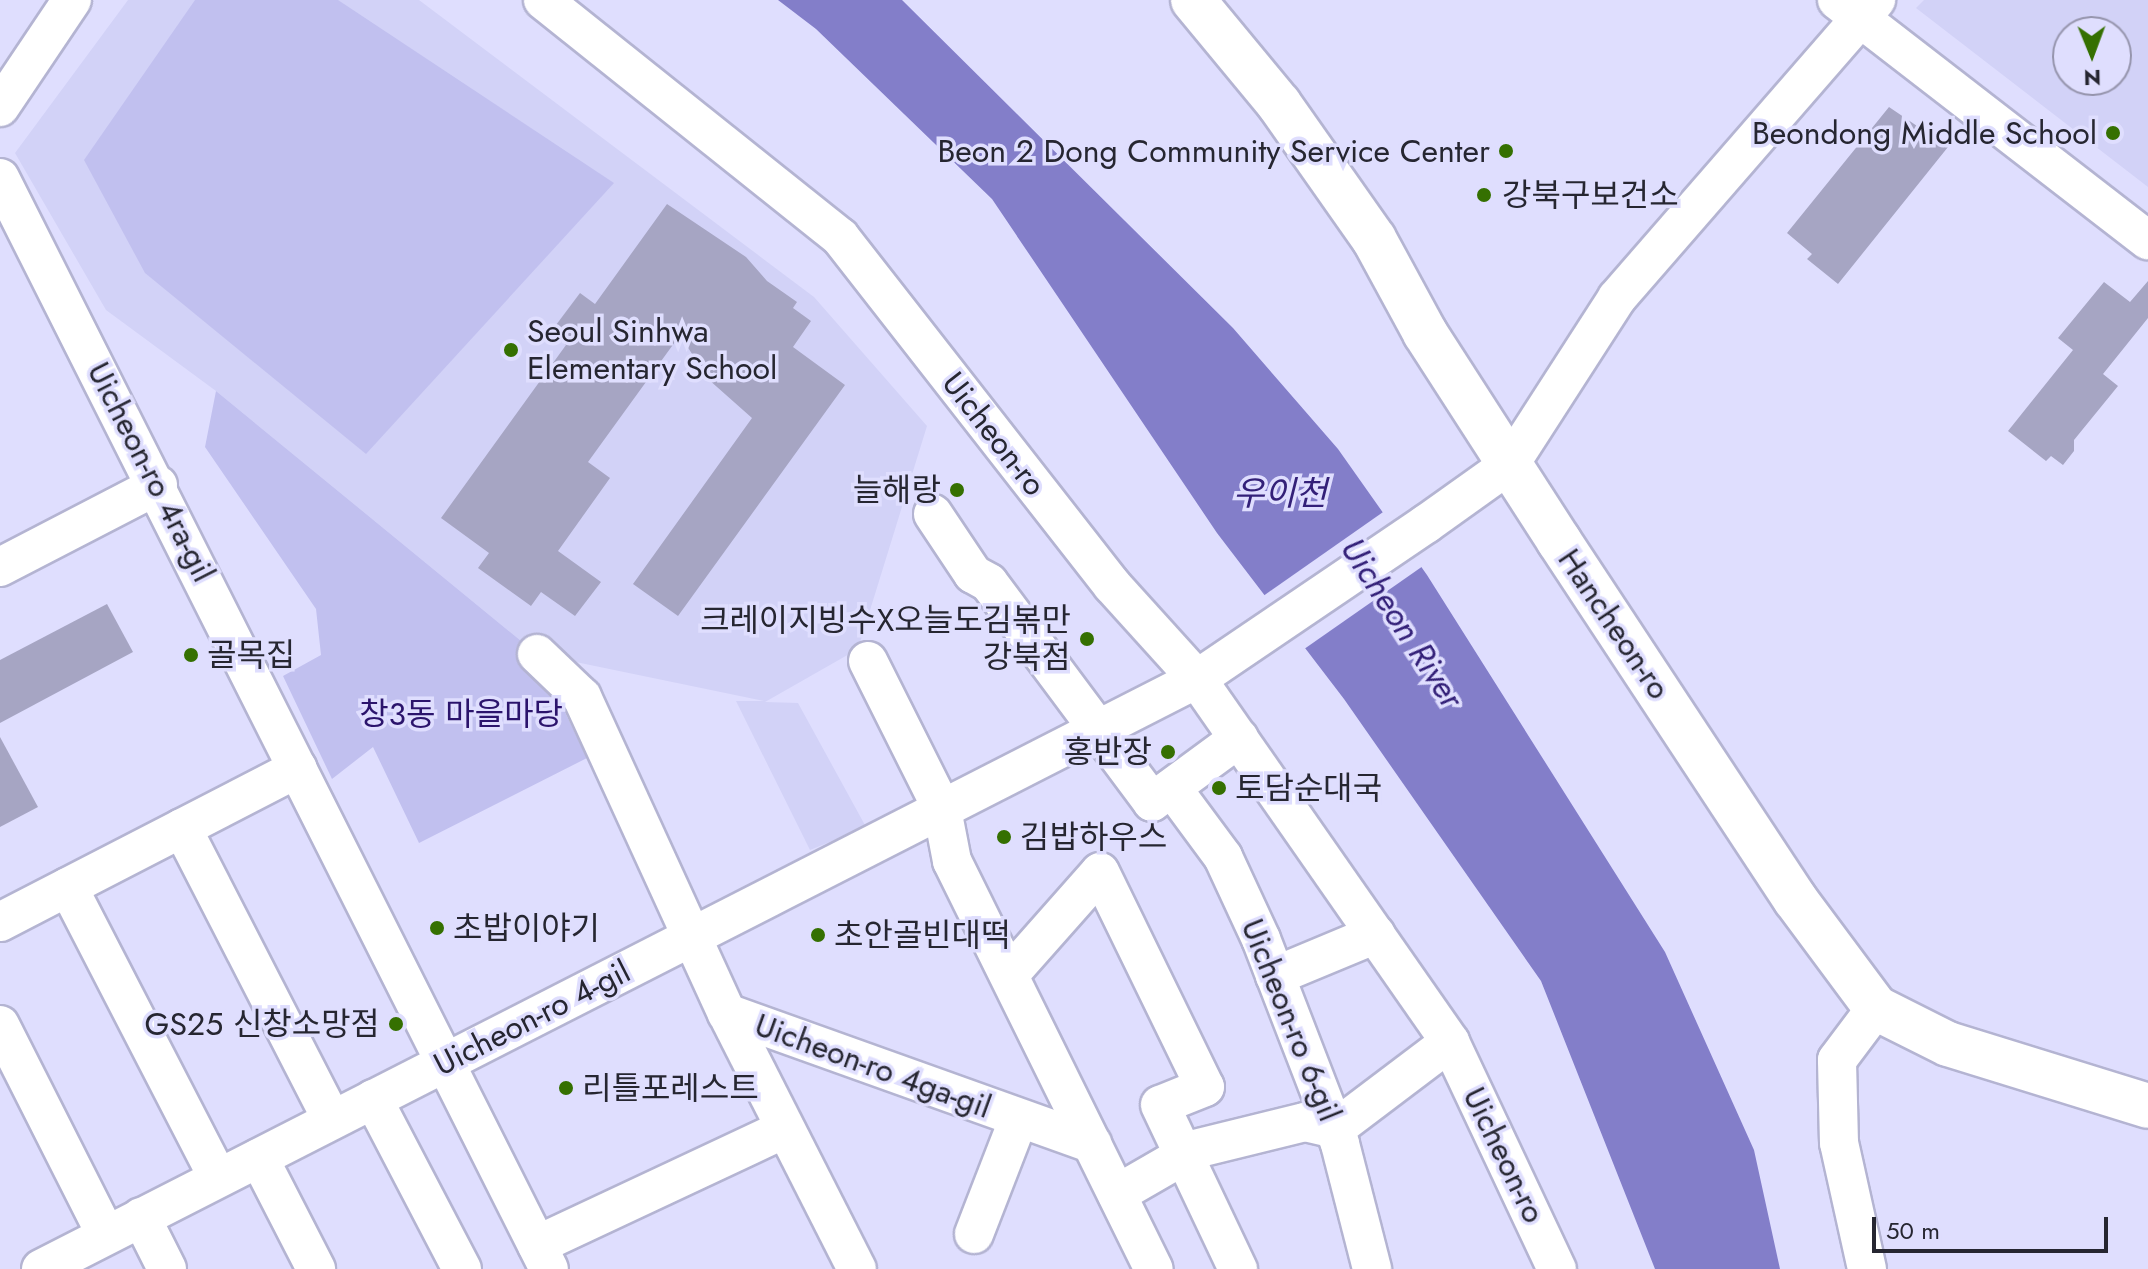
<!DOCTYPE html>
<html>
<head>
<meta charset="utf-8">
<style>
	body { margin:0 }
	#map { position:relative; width:2148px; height:1269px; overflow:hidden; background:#dfdefe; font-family:Jost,"Noto Sans KR",sans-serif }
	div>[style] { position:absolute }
	.built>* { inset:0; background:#d2d2f7 }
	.green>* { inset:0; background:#c1c0ef }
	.water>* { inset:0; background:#837ec9 }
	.pier>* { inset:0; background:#dfdefe; transform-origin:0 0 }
	.building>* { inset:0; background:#a6a5c3 }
	.roads { filter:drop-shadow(2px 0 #b4b4d2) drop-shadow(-2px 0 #b4b4d2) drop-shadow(0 2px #b4b4d2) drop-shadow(0 -2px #b4b4d2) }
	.minor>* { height:38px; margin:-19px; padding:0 19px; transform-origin:19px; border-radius:19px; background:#fff }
	.major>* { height:44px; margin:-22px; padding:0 22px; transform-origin:22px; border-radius:22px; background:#fff }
	.dots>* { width:22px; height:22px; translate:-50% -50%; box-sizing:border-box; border:4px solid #dfdefe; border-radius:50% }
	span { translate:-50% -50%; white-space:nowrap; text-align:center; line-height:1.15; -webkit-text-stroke:7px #dfdefe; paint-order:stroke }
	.poi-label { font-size:32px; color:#262631 }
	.right { translate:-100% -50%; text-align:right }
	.left { translate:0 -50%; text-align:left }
	.street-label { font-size:32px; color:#262631 }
	.park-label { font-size:32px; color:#2b146c }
	.water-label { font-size:34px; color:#332078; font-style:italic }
	.north { position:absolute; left:2052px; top:16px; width:80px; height:80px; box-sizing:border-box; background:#dfdefe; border:2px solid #9594ac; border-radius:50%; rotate:179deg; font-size:22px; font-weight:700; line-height:32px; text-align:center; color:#262631 }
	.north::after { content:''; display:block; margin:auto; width:28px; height:36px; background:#357001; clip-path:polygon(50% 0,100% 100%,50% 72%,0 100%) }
	.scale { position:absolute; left:1872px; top:1217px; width:236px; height:36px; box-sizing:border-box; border:4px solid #262631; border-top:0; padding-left:10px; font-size:24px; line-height:28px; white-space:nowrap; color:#262631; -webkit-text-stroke:6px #dfdefe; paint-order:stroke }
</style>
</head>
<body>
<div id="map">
	<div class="built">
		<i style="clip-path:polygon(128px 0,419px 0,814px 297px,927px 426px,858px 649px,765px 702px,798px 703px,866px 827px,810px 850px,736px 701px,764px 701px,537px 654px,216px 391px,106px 310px,15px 153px)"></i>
		<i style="clip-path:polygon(evenodd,1924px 0,2148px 0,2148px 187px,1916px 8px,1924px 0,2116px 32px,2116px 80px,2068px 80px,2068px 32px,2116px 32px)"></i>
	</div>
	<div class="green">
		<i style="clip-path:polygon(195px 0,338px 0,614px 183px,366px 454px,145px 273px,84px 160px)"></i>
		<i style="clip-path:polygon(216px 391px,537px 654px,587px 758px,419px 843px,373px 747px,332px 779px,283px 676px,321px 655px,316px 609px,205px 447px)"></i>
	</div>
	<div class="water">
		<i style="clip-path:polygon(778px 0,902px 0,1233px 328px,1338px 449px,1427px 575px,1665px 952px,1754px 1150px,1780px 1269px,1655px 1269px,1541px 981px,1344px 699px,1217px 533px,992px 199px,816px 29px)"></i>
	</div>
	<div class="pier">
		<i style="left:1386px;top:510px;width:67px;height:152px;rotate:55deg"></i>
	</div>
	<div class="building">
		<i style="clip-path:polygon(1889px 107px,1948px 147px,1838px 284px,1807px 259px,1812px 254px,1787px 233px)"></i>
		<i style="clip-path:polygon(667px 204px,746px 257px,767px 281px,797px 302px,793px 308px,811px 321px,793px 347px,845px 385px,678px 616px,633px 584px,752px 418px,708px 379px,680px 335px,588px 462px,610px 478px,558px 551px,601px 582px,575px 616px,541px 592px,531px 606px,478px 568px,489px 553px,441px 518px,566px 345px,550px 333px,580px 293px,595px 304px)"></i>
		<i style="clip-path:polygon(2148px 281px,2148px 318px,2103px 374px,2118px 386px,2074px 440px,2074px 451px,2063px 465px,2051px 456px,2046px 461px,2008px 431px,2073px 350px,2058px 338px,2104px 282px,2130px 302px)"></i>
		<i style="clip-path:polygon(107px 604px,133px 652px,0 723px,0 660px)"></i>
		<i style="clip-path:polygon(0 737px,38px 807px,0 827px)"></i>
	</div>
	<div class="roads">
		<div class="minor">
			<i style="left:543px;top:0;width:380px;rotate:38.6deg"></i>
			<i style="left:840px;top:237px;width:442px;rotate:52deg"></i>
			<i style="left:1112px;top:585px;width:127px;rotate:47.9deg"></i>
			<i style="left:1197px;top:679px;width:442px;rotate:55.1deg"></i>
			<i style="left:1450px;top:1042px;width:251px;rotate:64.8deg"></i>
			<i style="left:1837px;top:0;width:393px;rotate:37.7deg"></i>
			<i style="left:0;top:107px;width:129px;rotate:-56.1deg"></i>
			<i style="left:0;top:178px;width:1221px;rotate:63.29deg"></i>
			<i style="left:933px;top:514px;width:72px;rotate:56.3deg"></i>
			<i style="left:973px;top:574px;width:18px;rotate:29deg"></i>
			<i style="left:989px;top:583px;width:273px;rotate:53.3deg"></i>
			<i style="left:1152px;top:802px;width:108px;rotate:-36.3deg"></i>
			<i style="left:0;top:567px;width:178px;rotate:-27.4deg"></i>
			<i style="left:537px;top:654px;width:62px;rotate:43.7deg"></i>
			<i style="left:582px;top:697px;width:348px;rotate:65.4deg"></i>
			<i style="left:727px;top:1013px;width:287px;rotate:63.1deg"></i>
			<i style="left:868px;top:661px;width:165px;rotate:63.4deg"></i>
			<i style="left:942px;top:809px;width:53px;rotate:79.1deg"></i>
			<i style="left:952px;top:861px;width:455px;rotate:63.7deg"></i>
			<i style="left:1172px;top:788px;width:86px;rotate:53.5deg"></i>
			<i style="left:1223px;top:857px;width:90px;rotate:65.1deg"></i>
			<i style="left:1261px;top:939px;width:220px;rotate:68.9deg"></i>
			<i style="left:1340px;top:1144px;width:129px;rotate:75.6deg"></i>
			<i style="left:182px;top:828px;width:328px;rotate:62.8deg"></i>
			<i style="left:68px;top:887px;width:327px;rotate:62.7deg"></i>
			<i style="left:0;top:922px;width:335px;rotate:-27.3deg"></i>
			<i style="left:1009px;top:975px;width:137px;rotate:-48.5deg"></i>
			<i style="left:1100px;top:872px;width:239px;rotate:64deg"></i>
			<i style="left:1205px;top:1087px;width:48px;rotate:158.2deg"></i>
			<i style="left:1160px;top:1105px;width:182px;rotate:64.6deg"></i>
			<i style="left:1275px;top:976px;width:109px;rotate:-22.6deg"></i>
			<i style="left:727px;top:1013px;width:388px;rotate:19.7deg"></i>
			<i style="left:0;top:1025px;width:235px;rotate:63.2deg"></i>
			<i style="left:373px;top:1099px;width:192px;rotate:62.4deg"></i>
			<i style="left:259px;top:1158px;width:125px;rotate:62.8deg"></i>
			<i style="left:1117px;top:1194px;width:90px;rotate:-30deg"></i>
			<i style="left:1195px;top:1149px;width:113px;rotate:-13.8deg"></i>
			<i style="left:1305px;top:1122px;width:31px;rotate:13deg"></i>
			<i style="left:1335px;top:1129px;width:144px;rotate:-37.1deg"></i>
			<i style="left:141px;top:1217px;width:58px;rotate:63.4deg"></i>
			<i style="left:974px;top:1234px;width:124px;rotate:-68.8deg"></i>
			<i style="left:537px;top:1245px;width:274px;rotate:-25.1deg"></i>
			<i style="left:41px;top:1269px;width:1298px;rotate:-27.04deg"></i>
			<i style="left:1197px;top:679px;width:277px;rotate:-34.1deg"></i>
			<i style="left:1426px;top:524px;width:103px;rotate:-35.5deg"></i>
			<i style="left:1510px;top:464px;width:197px;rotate:-57.2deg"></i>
			<i style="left:1617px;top:298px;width:395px;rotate:-49deg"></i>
			<i style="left:1867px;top:1269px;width:129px;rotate:-102.5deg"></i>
			<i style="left:1839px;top:1143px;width:83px;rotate:-91.4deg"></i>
			<i style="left:1837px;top:1060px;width:65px;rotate:-53.1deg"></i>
		</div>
		<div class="major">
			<i style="left:1193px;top:0;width:135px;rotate:50.4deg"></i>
			<i style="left:1279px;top:104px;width:165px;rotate:54.9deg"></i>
			<i style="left:1374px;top:239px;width:107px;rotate:61.5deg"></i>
			<i style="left:1425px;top:333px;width:247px;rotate:57.2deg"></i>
			<i style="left:1559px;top:541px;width:429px;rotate:56.6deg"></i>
			<i style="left:1795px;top:899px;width:136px;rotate:53.4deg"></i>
			<i style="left:1876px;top:1008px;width:80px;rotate:26.6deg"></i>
			<i style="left:1948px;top:1044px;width:209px;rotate:17.2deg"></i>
		</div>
	</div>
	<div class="dots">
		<i style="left:2113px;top:133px;background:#357001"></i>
		<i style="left:1506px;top:151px;background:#357001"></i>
		<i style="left:1484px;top:195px;background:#357001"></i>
		<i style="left:511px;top:350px;background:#357001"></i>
		<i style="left:957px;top:490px;background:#357001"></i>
		<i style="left:1087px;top:639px;background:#357001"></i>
		<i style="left:191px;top:655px;background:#357001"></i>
		<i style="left:1168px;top:752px;background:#357001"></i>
		<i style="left:1219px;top:788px;background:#357001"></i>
		<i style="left:1004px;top:837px;background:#357001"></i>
		<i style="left:437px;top:928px;background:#357001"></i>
		<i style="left:818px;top:935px;background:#357001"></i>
		<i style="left:396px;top:1024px;background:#357001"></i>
		<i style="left:566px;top:1088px;background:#357001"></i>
	</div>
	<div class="poi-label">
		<span class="right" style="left:2097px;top:133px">Beondong Middle School</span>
		<span class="right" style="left:1490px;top:151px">Beon 2 Dong Community Service Center</span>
		<span class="left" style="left:1502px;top:195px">강북구보건소</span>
		<span class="left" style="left:527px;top:350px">Seoul Sinhwa<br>Elementary School</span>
		<span class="right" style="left:941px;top:490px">늘해랑</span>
		<span class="right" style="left:1071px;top:639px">크레이지빙수X오늘도김볶만<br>강북점</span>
		<span class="left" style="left:207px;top:655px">골목집</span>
		<span class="right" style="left:1152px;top:752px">홍반장</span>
		<span class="left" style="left:1235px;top:788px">토담순대국</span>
		<span class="left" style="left:1020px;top:837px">김밥하우스</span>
		<span class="left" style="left:453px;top:928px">초밥이야기</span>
		<span class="left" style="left:834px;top:935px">초안골빈대떡</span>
		<span class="right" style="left:380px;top:1024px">GS25 신창소망점</span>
		<span class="left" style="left:582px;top:1088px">리틀포레스트</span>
	</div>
	<div class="street-label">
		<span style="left:994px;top:434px;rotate:52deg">Uicheon-ro</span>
		<span style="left:151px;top:472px;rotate:63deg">Uicheon-ro 4ra-gil</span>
		<span style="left:1614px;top:624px;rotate:56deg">Hancheon-ro</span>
		<span style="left:532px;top:1018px;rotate:-27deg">Uicheon-ro 4-gil</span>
		<span style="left:1291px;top:1020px;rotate:68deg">Uicheon-ro 6-gil</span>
		<span style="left:873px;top:1066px;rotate:20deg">Uicheon-ro 4ga-gil</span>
		<span style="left:1504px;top:1155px;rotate:64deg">Uicheon-ro</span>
	</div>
	<div class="park-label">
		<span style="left:461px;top:714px">창3동 마을마당</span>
	</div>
	<div class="water-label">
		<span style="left:1280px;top:494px">우이천</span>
		<span style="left:1402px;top:623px;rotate:57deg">Uicheon River</span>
	</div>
	<div class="north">N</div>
	<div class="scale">50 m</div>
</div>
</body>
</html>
